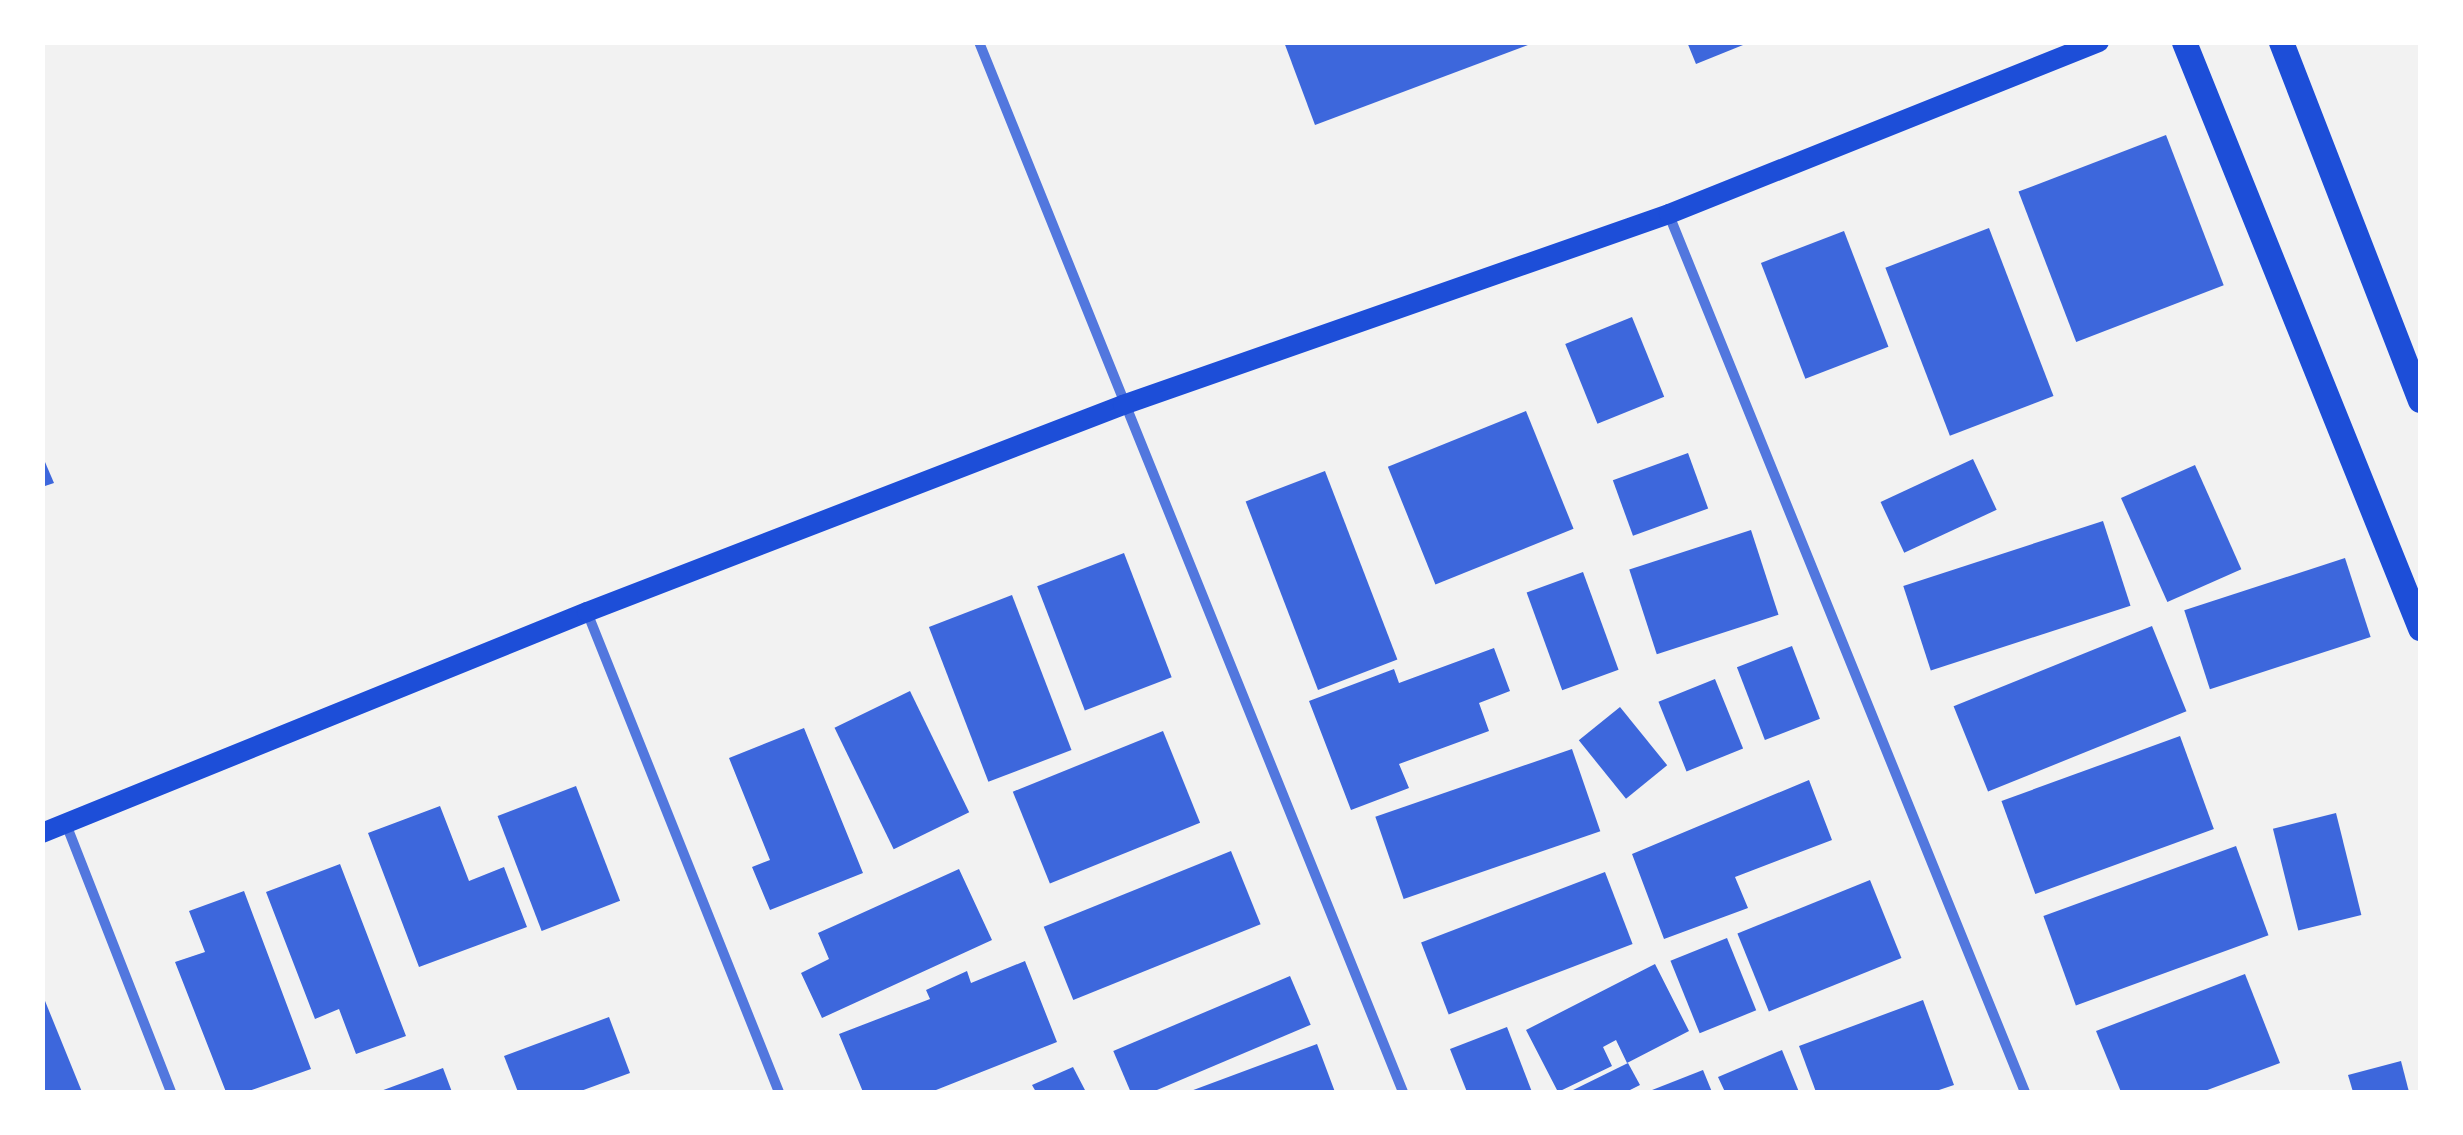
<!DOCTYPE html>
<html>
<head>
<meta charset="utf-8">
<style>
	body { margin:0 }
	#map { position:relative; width:2463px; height:1135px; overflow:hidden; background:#f2f2f2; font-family:"Fira Sans Condensed",sans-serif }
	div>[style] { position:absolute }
	.building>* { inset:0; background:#3d67dc; transform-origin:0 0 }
	.minor>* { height:10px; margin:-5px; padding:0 5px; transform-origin:5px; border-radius:5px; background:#5277de }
	.secondary>* { height:20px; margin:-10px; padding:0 10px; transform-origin:10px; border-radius:10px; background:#1d4ed8 }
	.primary>* { height:25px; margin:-12.5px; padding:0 12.5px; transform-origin:12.5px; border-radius:12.5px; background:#1d4ed8 }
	span { translate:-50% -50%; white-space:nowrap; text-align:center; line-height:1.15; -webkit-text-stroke:10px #fff; paint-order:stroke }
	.frame { position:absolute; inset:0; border:45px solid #fff; pointer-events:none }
</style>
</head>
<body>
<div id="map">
	<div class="building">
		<i style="clip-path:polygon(1284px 42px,1533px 42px,1533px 43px,1315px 125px)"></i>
		<i style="clip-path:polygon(1687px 42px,1748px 42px,1748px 43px,1696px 64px)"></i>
		<i style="left:2166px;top:135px;width:161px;height:158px;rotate:69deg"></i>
		<i style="left:1989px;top:228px;width:180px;height:111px;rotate:69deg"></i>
		<i style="left:1844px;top:231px;width:124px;height:89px;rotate:69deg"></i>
		<i style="left:1632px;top:317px;width:86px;height:72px;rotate:68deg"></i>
		<i style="left:1526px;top:411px;width:127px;height:149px;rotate:68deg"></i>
		<i style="left:1688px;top:453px;width:59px;height:80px;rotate:70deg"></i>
		<i style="clip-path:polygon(42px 455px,54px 483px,42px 487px)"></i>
		<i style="left:1973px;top:459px;width:56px;height:102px;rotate:65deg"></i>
		<i style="left:2195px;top:465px;width:114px;height:81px;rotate:66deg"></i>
		<i style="left:1325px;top:471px;width:202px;height:85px;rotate:69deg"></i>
		<i style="left:2103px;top:521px;width:89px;height:210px;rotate:72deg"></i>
		<i style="left:1751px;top:530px;width:89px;height:128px;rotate:72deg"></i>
		<i style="left:1124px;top:553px;width:133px;height:93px;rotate:69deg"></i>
		<i style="left:2345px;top:558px;width:83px;height:169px;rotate:72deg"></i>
		<i style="left:1583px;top:572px;width:104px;height:60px;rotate:70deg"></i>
		<i style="left:1012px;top:595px;width:166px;height:89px;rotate:69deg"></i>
		<i style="left:2152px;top:626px;width:92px;height:214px;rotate:68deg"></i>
		<i style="left:1792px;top:646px;width:78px;height:59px;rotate:69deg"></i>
		<i style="clip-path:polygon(1494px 648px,1510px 691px,1479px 703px,1489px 731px,1399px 764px,1409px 788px,1351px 810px,1309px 701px,1394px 669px,1399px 683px)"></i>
		<i style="left:1715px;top:679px;width:75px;height:61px;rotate:68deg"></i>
		<i style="left:910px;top:691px;width:135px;height:84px;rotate:64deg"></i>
		<i style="left:1620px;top:707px;width:75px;height:53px;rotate:51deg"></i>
		<i style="clip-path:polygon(804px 728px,863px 873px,770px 910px,752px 867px,770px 860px,729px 758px)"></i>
		<i style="left:1163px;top:731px;width:99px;height:162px;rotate:68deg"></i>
		<i style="left:2180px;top:736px;width:99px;height:190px;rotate:70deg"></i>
		<i style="left:1572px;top:749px;width:87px;height:208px;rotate:71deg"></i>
		<i style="clip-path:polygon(1809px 780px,1832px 840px,1735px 877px,1748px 908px,1664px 939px,1632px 854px)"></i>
		<i style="left:576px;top:786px;width:123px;height:84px;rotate:69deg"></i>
		<i style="clip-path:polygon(440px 806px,469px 881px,504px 867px,527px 927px,419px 967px,368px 833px)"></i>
		<i style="left:2336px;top:813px;width:105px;height:65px;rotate:76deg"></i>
		<i style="left:2236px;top:846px;width:95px;height:205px;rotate:70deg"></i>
		<i style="left:1231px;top:851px;width:79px;height:202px;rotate:68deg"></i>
		<i style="clip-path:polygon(340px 864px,406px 1036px,356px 1054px,339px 1009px,315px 1019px,266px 892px)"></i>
		<i style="clip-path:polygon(959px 869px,992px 940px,822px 1018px,801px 973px,829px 959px,818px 933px)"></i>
		<i style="left:1605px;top:872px;width:77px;height:197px;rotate:69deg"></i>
		<i style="left:1870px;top:880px;width:84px;height:143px;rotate:68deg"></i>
		<i style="clip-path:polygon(244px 891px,311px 1069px,246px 1092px,226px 1092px,175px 962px,205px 952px,189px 911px)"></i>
		<i style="left:1727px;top:938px;width:78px;height:61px;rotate:68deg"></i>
		<i style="clip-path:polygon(1025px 961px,1057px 1042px,931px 1092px,863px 1092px,839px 1034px,930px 999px,926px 990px,967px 971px,971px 983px)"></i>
		<i style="clip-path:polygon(1655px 964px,1689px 1031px,1627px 1063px,1616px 1040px,1603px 1047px,1612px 1066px,1558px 1092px,1526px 1030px)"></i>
		<i style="clip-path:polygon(2245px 974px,2280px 1063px,2202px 1092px,2121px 1092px,2096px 1031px)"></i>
		<i style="left:1290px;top:976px;width:53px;height:192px;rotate:67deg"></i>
		<i style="clip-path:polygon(42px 996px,43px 996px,82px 1092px,42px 1092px)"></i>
		<i style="clip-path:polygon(1923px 1000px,1954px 1085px,1933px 1092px,1816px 1092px,1799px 1046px)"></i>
		<i style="clip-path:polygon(609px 1017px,630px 1073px,578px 1092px,518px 1092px,504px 1056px)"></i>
		<i style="clip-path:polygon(1507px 1027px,1532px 1092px,1467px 1092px,1450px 1049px)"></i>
		<i style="clip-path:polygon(1317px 1044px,1335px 1092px,1188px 1092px)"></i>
		<i style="clip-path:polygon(1782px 1050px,1799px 1092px,1725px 1092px,1718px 1077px)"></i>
		<i style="clip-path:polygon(2401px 1061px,2409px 1092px,2353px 1092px,2348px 1075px)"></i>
		<i style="clip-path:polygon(1628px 1063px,1640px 1085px,1626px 1092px,1569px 1092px)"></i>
		<i style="clip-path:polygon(1073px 1067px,1086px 1092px,1036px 1092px,1032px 1085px)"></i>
		<i style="clip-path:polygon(443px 1068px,452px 1092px,378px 1092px)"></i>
		<i style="clip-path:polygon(1703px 1070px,1712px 1092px,1647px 1092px)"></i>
	</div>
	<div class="minor">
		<i style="left:979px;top:42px;width:1132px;rotate:68.01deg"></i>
		<i style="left:1669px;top:215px;width:947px;rotate:67.91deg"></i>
		<i style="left:587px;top:612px;width:517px;rotate:68.2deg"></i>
		<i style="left:66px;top:824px;width:288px;rotate:68.6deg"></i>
	</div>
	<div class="secondary">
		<i style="left:42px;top:833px;width:588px;rotate:-22.07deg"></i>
		<i style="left:587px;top:612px;width:575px;rotate:-21.12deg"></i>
		<i style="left:1123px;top:405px;width:578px;rotate:-19.28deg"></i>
		<i style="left:1669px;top:214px;width:463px;rotate:-21.8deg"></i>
	</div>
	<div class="primary">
		<i style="left:2184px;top:42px;width:632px;rotate:68.06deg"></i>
		<i style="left:2281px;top:42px;width:384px;rotate:68.8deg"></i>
	</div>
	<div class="frame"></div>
</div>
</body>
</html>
